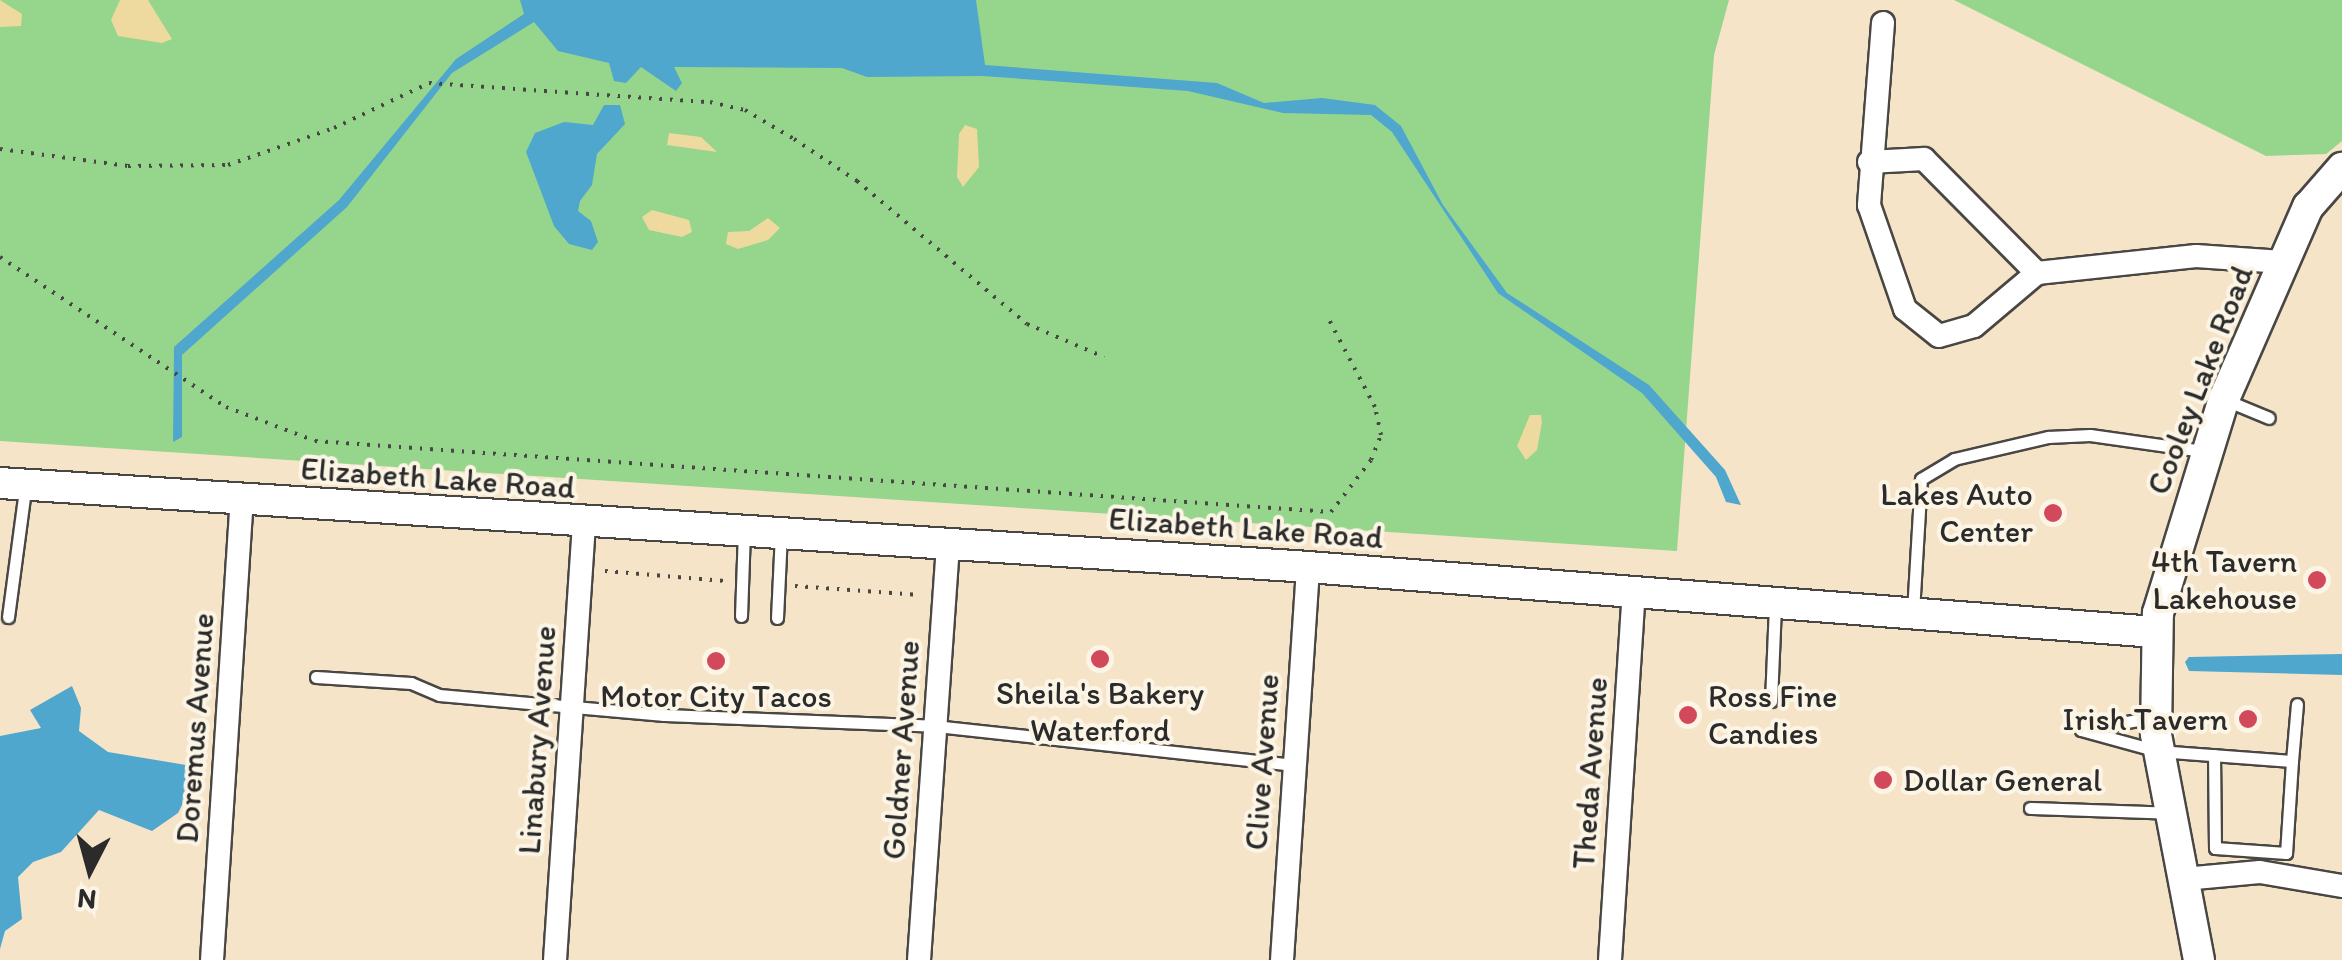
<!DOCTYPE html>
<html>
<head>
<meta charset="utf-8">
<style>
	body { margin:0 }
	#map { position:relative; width:2342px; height:960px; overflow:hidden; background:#f6e4c9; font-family:Itim,sans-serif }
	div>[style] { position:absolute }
	.green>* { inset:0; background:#95d58c }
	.sand>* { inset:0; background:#eeda9e }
	.water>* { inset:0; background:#50a7cd }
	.path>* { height:4px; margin-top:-2px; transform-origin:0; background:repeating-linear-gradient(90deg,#494743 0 2.5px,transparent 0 10.5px) }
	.roads { filter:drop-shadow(2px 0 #494743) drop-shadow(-2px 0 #494743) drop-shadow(0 2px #494743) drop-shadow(0 -2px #494743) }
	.lane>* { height:11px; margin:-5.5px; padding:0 5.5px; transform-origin:5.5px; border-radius:5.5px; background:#fff }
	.street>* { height:22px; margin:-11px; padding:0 11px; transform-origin:11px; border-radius:11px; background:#fff }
	.secondary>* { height:30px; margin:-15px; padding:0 15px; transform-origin:15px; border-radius:15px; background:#fff }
	.dots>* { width:28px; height:28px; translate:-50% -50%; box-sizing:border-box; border:5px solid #fcf5e5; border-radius:50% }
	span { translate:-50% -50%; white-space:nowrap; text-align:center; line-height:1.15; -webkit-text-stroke:8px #fcf5e5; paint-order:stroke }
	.street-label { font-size:32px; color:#2b2b2b }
	.poi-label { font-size:32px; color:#2b2b2b }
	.right { translate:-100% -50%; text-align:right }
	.left { translate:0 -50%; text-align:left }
	.north { position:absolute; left:40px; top:820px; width:100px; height:100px; -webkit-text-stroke:8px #fcf5e5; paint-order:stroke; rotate:186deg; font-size:28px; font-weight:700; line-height:40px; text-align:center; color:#2b2b2b }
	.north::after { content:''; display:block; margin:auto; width:35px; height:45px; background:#2b2b2b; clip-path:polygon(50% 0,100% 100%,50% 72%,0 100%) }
</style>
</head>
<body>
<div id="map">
	<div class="green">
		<i style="clip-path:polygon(0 0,1729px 0,1714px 55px,1677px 551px,0 441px)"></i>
		<i style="clip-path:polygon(1954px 0,2342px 0,2342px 141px,2326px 154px,2266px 156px)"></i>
	</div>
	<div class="sand">
		<i style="clip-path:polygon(0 0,22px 14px,21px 26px,0 27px)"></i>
		<i style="clip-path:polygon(120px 0,148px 0,172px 39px,162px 43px,118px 36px,111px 20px)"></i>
		<i style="clip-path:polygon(965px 125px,977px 129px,979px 167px,963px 187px,957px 177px,959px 134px)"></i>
		<i style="clip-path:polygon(669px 133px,701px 137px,717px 152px,667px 145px)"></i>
		<i style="clip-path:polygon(652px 210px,689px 220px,692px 232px,682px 237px,649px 230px,642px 217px)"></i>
		<i style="clip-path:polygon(768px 218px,780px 228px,768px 240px,738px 249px,726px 244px,728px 232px,749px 231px)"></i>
		<i style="clip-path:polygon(1530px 415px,1541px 415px,1542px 422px,1537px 450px,1526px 460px,1517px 446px)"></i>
	</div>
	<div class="water">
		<i style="clip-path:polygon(520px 0,976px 0,985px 65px,1217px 83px,1264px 103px,1322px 98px,1375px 105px,1401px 126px,1443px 205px,1507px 293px,1649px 385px,1725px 470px,1741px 505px,1726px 502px,1716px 477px,1642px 393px,1498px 293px,1392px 132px,1371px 115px,1283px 113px,1188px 91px,982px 76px,867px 77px,842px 68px,674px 67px,682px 83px,676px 91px,641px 67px,626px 83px,614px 81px,609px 63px,558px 51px,534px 22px,452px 73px,347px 207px,182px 355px,182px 437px,173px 442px,174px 347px,339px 200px,456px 59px,524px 14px)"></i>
		<i style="clip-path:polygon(604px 105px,620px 105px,625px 124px,597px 154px,592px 185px,580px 201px,578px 211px,591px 221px,598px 242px,592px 250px,569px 244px,554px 226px,526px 152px,535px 133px,564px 122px,593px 125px)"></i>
		<i style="clip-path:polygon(2342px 654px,2342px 675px,2189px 671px,2185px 662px,2189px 657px)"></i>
		<i style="clip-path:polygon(72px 686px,81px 708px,79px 731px,108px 752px,186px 765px,190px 789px,178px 813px,152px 831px,99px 810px,61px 852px,33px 862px,18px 877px,22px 919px,5px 931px,0 949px,0 736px,41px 728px,30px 710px)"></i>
	</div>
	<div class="path">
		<i style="left:0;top:149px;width:129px;rotate:7.6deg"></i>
		<i style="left:128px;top:166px;width:100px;rotate:-0.6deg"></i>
		<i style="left:228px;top:165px;width:112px;rotate:-19.2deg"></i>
		<i style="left:334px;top:128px;width:105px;rotate:-25.3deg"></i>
		<i style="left:429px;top:83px;width:282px;rotate:3.9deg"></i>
		<i style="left:710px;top:102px;width:36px;rotate:13deg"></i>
		<i style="left:745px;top:110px;width:57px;rotate:30.6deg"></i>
		<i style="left:794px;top:139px;width:76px;rotate:33.7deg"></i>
		<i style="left:857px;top:181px;width:222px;rotate:40.1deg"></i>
		<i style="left:1027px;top:324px;width:84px;rotate:23.2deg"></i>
		<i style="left:0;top:257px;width:271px;rotate:33.6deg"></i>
		<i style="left:226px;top:407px;width:95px;rotate:20.9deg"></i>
		<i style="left:315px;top:441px;width:1018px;rotate:4deg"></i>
		<i style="left:1331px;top:512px;width:66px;rotate:-52.4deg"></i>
		<i style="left:1371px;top:460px;width:27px;rotate:-68deg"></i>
		<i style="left:1381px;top:435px;width:29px;rotate:-102deg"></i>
		<i style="left:1375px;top:407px;width:103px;rotate:-117.8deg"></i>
		<i style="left:605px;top:571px;width:120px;rotate:4.8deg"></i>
		<i style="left:795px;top:586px;width:125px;rotate:4.1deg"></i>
	</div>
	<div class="roads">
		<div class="lane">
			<i style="left:2228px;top:401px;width:44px;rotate:22.5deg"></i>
			<i style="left:1913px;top:612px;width:133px;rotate:-86.6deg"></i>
			<i style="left:1921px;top:479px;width:39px;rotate:-31deg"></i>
			<i style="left:1954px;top:459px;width:97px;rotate:-13.2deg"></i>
			<i style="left:2048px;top:437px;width:42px;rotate:-2.7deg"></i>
			<i style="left:2090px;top:435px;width:114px;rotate:8.1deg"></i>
			<i style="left:741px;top:616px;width:84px;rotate:-88deg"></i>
			<i style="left:8px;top:617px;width:129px;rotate:-82.4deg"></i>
			<i style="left:777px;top:618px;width:84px;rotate:-87.3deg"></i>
			<i style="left:316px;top:677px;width:95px;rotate:3.6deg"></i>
			<i style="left:411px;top:683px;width:30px;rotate:23deg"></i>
			<i style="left:439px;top:695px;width:226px;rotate:5.1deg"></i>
			<i style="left:664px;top:715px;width:271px;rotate:2.3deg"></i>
			<i style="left:935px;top:726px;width:361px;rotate:6.2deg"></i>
			<i style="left:1771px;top:701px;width:96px;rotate:-87.6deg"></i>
			<i style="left:2155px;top:717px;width:75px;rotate:170deg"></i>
			<i style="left:2081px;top:730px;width:80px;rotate:15.3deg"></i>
			<i style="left:2158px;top:751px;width:134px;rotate:4.3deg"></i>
			<i style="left:2292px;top:761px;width:92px;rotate:93.7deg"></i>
			<i style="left:2286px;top:853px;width:71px;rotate:-176deg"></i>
			<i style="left:2215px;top:848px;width:93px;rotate:-90.6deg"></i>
			<i style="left:2292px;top:761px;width:57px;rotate:-85deg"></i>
			<i style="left:2030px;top:808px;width:141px;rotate:2deg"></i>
		</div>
		<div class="street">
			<i style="left:1883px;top:23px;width:183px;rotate:94.4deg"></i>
			<i style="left:1869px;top:205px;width:110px;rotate:70.9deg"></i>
			<i style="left:1905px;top:309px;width:43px;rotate:38.5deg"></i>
			<i style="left:1939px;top:336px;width:36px;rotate:-16deg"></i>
			<i style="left:1974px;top:326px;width:82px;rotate:-40.1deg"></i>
			<i style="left:2037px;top:273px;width:160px;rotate:-6.1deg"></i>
			<i style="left:2196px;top:256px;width:87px;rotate:3.9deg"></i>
			<i style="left:1869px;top:162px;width:55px;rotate:-3.1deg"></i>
			<i style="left:1924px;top:159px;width:161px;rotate:45.3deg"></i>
			<i style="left:2184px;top:879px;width:76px;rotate:-5.3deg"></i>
			<i style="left:2260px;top:872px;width:83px;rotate:9.7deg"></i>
			<i style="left:212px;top:960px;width:461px;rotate:-86.3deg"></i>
			<i style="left:555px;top:960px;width:438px;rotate:-86.2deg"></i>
			<i style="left:919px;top:960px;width:417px;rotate:-86deg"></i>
			<i style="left:1282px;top:960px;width:394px;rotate:-86.2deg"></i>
			<i style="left:1610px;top:960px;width:371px;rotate:-86.3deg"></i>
		</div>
		<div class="secondary">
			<i style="left:0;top:483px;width:1311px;rotate:3.67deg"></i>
			<i style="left:1308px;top:567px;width:849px;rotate:4.39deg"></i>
			<i style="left:2199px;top:960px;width:230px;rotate:-100.8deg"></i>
			<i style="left:2156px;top:734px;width:121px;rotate:-89.1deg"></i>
			<i style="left:2158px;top:613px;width:224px;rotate:-72.9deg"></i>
			<i style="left:2224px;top:399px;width:210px;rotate:-66.4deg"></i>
			<i style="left:2308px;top:207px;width:52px;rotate:-48.9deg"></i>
		</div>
	</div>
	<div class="dots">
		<i style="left:2053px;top:513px;background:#d1495b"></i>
		<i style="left:2317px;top:580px;background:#d1495b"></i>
		<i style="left:1100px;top:659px;background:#d1495b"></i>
		<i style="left:716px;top:661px;background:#d1495b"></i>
		<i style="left:1688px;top:715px;background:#d1495b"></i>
		<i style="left:2248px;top:719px;background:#d1495b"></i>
		<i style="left:1883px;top:780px;background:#d1495b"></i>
	</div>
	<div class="street-label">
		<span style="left:2200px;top:380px;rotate:-69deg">Cooley Lake Road</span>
		<span style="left:438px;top:478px;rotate:4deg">Elizabeth Lake Road</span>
		<span style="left:1246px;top:528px;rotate:4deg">Elizabeth Lake Road</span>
		<span style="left:195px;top:728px;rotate:-86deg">Doremus Avenue</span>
		<span style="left:537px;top:740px;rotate:-86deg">Linabury Avenue</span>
		<span style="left:901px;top:750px;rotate:-86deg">Goldner Avenue</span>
		<span style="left:1262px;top:762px;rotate:-86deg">Clive Avenue</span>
		<span style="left:1590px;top:773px;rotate:-86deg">Theda Avenue</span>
	</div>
	<div class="poi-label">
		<span class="right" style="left:2033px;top:513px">Lakes Auto<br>Center</span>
		<span class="right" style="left:2297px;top:580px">4th Tavern<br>Lakehouse</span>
		<span style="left:1100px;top:712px">Sheila's Bakery<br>Waterford</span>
		<span style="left:716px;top:696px">Motor City Tacos</span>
		<span class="left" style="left:1708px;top:715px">Ross Fine<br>Candies</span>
		<span class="right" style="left:2228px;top:719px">Irish Tavern</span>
		<span class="left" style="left:1903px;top:780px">Dollar General</span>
	</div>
	<div class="north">N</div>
</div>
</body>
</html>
